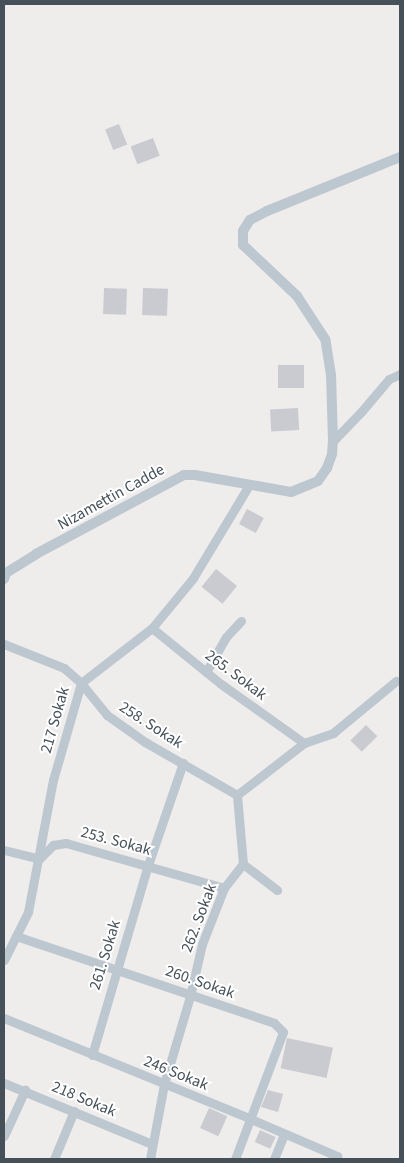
<!DOCTYPE html>
<html>
<head>
<meta charset="utf-8">
<style>
	body { margin:0 }
	#map { position:relative; width:404px; height:1163px; overflow:hidden; background:#efecec; font-family:"Source Sans 3",sans-serif }
	div>[style] { position:absolute }
	.building>* { inset:0; background:#c9cbd1; transform-origin:0 0 }
	.minor>* { height:9px; margin:-4.5px; padding:0 4.5px; transform-origin:4.5px; border-radius:4.5px; background:#bdc7cf }
	.tertiary>* { height:10px; margin:-5px; padding:0 5px; transform-origin:5px; border-radius:5px; background:#bdc7cf }
	span { translate:-50% -50%; white-space:nowrap; text-align:center; line-height:1.15; -webkit-text-stroke:4px #fff; paint-order:stroke }
	.street-label { font-size:16px; color:#455059 }
	.frame { position:absolute; inset:0; border:5px solid #455059; pointer-events:none }
</style>
</head>
<body>
<div id="map">
	<div class="building">
		<i style="left:119px;top:124px;width:22px;height:15px;rotate:68deg"></i>
		<i style="left:153px;top:138px;width:19px;height:24px;rotate:69deg"></i>
		<i style="left:104px;top:288px;width:23px;height:26px;rotate:2deg"></i>
		<i style="left:143px;top:288px;width:25px;height:27px;rotate:2deg"></i>
		<i style="left:278px;top:365px;width:26px;height:23px"></i>
		<i style="left:298px;top:408px;width:22px;height:28px;rotate:87deg"></i>
		<i style="left:247px;top:509px;width:19px;height:17px;rotate:28deg"></i>
		<i style="left:216px;top:569px;width:27px;height:23px;rotate:39deg"></i>
		<i style="left:366px;top:725px;width:16px;height:22px;rotate:45deg"></i>
		<i style="left:287px;top:1038px;width:47px;height:31px;rotate:12deg"></i>
		<i style="clip-path:polygon(268px 1090px,283px 1094px,278px 1112px,261px 1107px)"></i>
		<i style="left:209px;top:1108px;width:20px;height:22px;rotate:24deg"></i>
		<i style="left:260px;top:1130px;width:17px;height:13px;rotate:24deg"></i>
	</div>
	<div class="minor">
		<i style="left:333px;top:441px;width:40px;rotate:-46deg"></i>
		<i style="left:361px;top:412px;width:43px;rotate:-49.7deg"></i>
		<i style="left:389px;top:379px;width:12px;rotate:-24deg"></i>
		<i style="left:152px;top:628px;width:89px;rotate:39.1deg"></i>
		<i style="left:221px;top:684px;width:102px;rotate:35.4deg"></i>
		<i style="left:4px;top:644px;width:65px;rotate:21.8deg"></i>
		<i style="left:64px;top:668px;width:23px;rotate:41deg"></i>
		<i style="left:81px;top:683px;width:41px;rotate:50.9deg"></i>
		<i style="left:107px;top:715px;width:47px;rotate:35.4deg"></i>
		<i style="left:145px;top:742px;width:106px;rotate:29.9deg"></i>
		<i style="left:206px;top:672px;width:40px;rotate:-60.3deg"></i>
		<i style="left:226px;top:637px;width:22px;rotate:-47deg"></i>
		<i style="left:237px;top:795px;width:85px;rotate:-37.8deg"></i>
		<i style="left:304px;top:743px;width:31px;rotate:-19deg"></i>
		<i style="left:333px;top:733px;width:82px;rotate:-39.5deg"></i>
		<i style="left:4px;top:850px;width:36px;rotate:14deg"></i>
		<i style="left:39px;top:859px;width:20px;rotate:-45deg"></i>
		<i style="left:53px;top:845px;width:13px;rotate:-9deg"></i>
		<i style="left:66px;top:843px;width:164px;rotate:15.9deg"></i>
		<i style="left:243px;top:864px;width:43px;rotate:37.4deg"></i>
		<i style="left:16px;top:936px;width:272px;rotate:18.6deg"></i>
		<i style="left:274px;top:1023px;width:13px;rotate:45deg"></i>
		<i style="left:283px;top:1032px;width:136px;rotate:110.7deg"></i>
		<i style="left:4px;top:960px;width:54px;rotate:-63.4deg"></i>
		<i style="left:28px;top:912px;width:134px;rotate:-79.3deg"></i>
		<i style="left:53px;top:780px;width:101px;rotate:-73.9deg"></i>
		<i style="left:81px;top:683px;width:90px;rotate:-37.8deg"></i>
		<i style="left:152px;top:628px;width:65px;rotate:-50.6deg"></i>
		<i style="left:193px;top:578px;width:109px;rotate:-58.9deg"></i>
		<i style="left:4px;top:1018px;width:267px;rotate:22.2deg"></i>
		<i style="left:251px;top:1119px;width:94px;rotate:23.3deg"></i>
		<i style="left:337px;top:1156px;width:4px;rotate:124deg"></i>
		<i style="left:92px;top:1055px;width:198px;rotate:-73.6deg"></i>
		<i style="left:148px;top:865px;width:108px;rotate:-71.1deg"></i>
		<i style="left:4px;top:1083px;width:160px;rotate:22.4deg"></i>
		<i style="left:4px;top:1136px;width:51px;rotate:-65.5deg"></i>
		<i style="left:54px;top:1159px;width:52px;rotate:-67.4deg"></i>
		<i style="left:150px;top:1159px;width:76px;rotate:-79.4deg"></i>
		<i style="left:164px;top:1084px;width:92px;rotate:-73.5deg"></i>
		<i style="left:190px;top:996px;width:53px;rotate:-77deg"></i>
		<i style="left:202px;top:944px;width:60px;rotate:-68.6deg"></i>
		<i style="left:224px;top:888px;width:31px;rotate:-52deg"></i>
		<i style="left:243px;top:864px;width:69px;rotate:-95deg"></i>
		<i style="left:274px;top:1159px;width:27px;rotate:-68deg"></i>
	</div>
	<div class="tertiary">
		<i style="left:4px;top:579px;width:6px;rotate:-72deg"></i>
		<i style="left:6px;top:573px;width:36px;rotate:-32deg"></i>
		<i style="left:36px;top:554px;width:168px;rotate:-28.1deg"></i>
		<i style="left:184px;top:475px;width:11px"></i>
		<i style="left:195px;top:475px;width:97px;rotate:10deg"></i>
		<i style="left:291px;top:492px;width:29px;rotate:-22deg"></i>
		<i style="left:318px;top:481px;width:16px;rotate:-55deg"></i>
		<i style="left:327px;top:468px;width:15px;rotate:-70deg"></i>
		<i style="left:332px;top:454px;width:13px;rotate:-86deg"></i>
		<i style="left:333px;top:441px;width:66px;rotate:-91.7deg"></i>
		<i style="left:331px;top:375px;width:36px;rotate:-99deg"></i>
		<i style="left:325px;top:339px;width:51px;rotate:-123.1deg"></i>
		<i style="left:297px;top:296px;width:74px;rotate:-136.6deg"></i>
		<i style="left:243px;top:245px;width:14px;rotate:-90deg"></i>
		<i style="left:243px;top:231px;width:13px;rotate:-58deg"></i>
		<i style="left:250px;top:220px;width:19px;rotate:-28deg"></i>
		<i style="left:267px;top:211px;width:144px;rotate:-22.1deg"></i>
	</div>
	<div class="street-label">
		<span style="left:111px;top:497px;rotate:-29deg">Nizamettin Cadde</span>
		<span style="left:236px;top:675px;rotate:37deg">265. Sokak</span>
		<span style="left:55px;top:720px;rotate:-74deg">217 Sokak</span>
		<span style="left:151px;top:725px;rotate:33deg">258. Sokak</span>
		<span style="left:116px;top:841px;rotate:15deg">253. Sokak</span>
		<span style="left:199px;top:918px;rotate:-69deg">262. Sokak</span>
		<span style="left:105px;top:955px;rotate:-73deg">261. Sokak</span>
		<span style="left:200px;top:982px;rotate:19deg">260. Sokak</span>
		<span style="left:176px;top:1073px;rotate:22deg">246 Sokak</span>
		<span style="left:84px;top:1099px;rotate:23deg">218 Sokak</span>
	</div>
	<div class="frame"></div>
</div>
</body>
</html>
